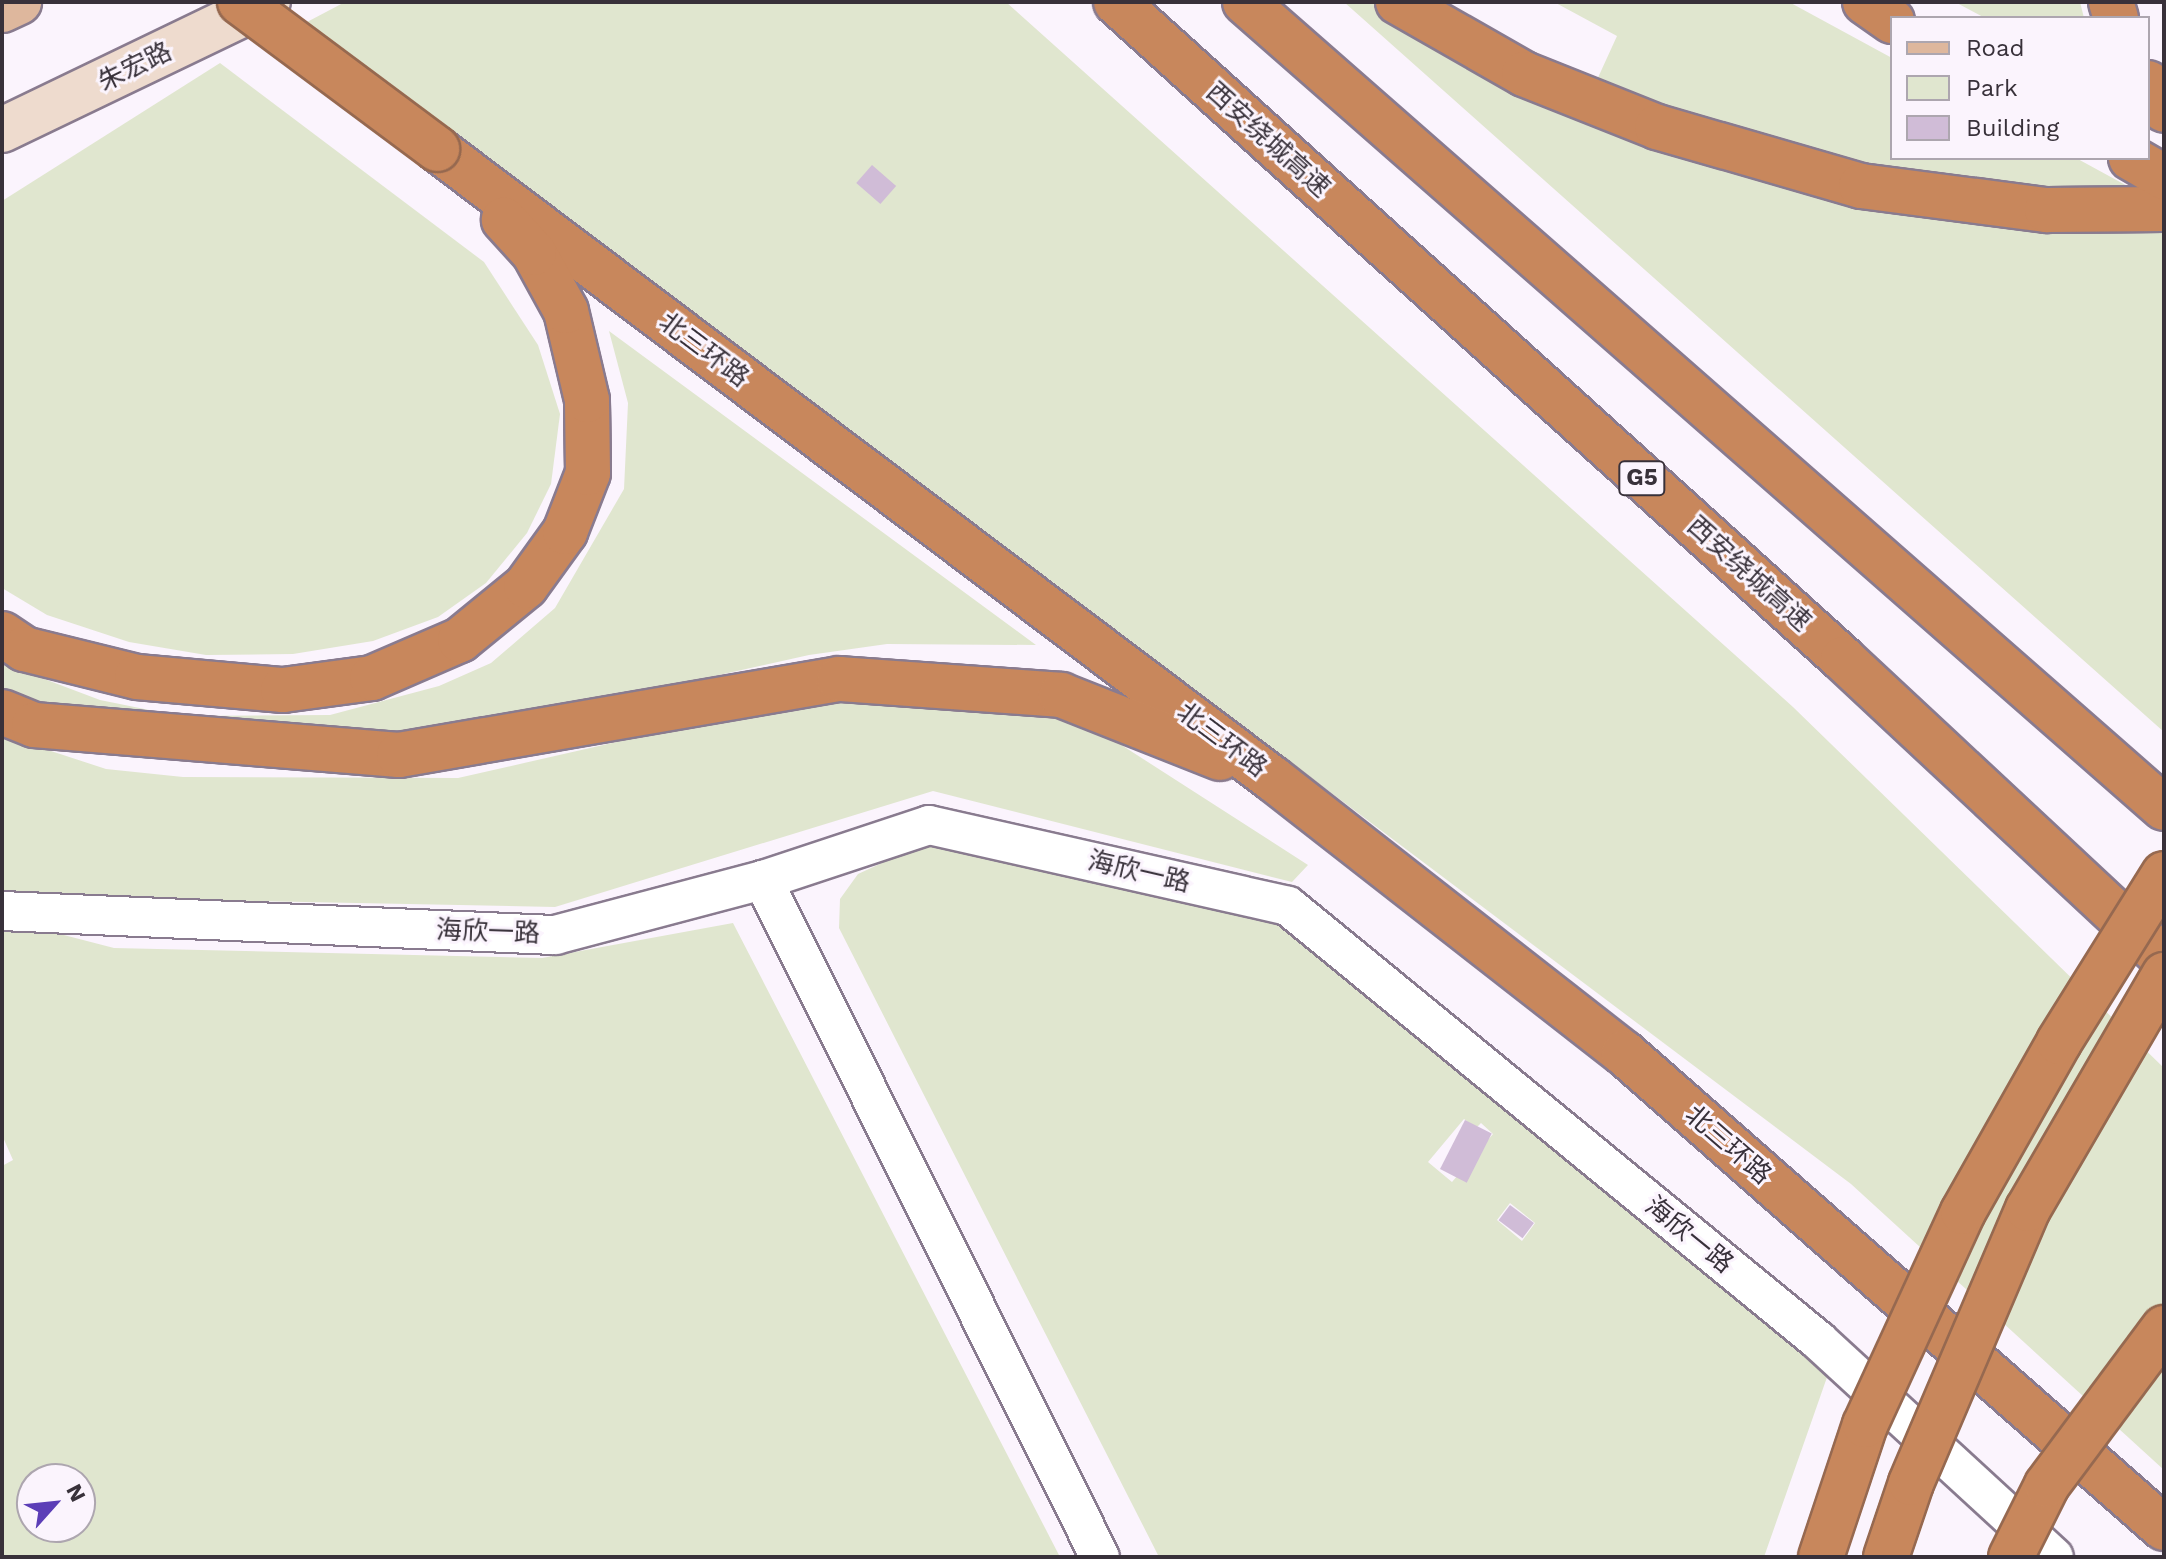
<!DOCTYPE html>
<html>
<head>
<meta charset="utf-8">
<style>
	body { margin:0 }
	#map { position:relative; width:2166px; height:1559px; overflow:hidden; background:#fbf4fd; font-family:"Work Sans","Noto Sans SC",sans-serif }
	div>[style] { position:absolute }
	.green>* { inset:0; background:#e0e6cf }
	.building>* { inset:0; background:#d0bcd7; transform-origin:0 0 }
	.roads { filter:drop-shadow(2px 0 #897b8f) drop-shadow(-2px 0 #897b8f) drop-shadow(0 2px #897b8f) drop-shadow(0 -2px #897b8f) }
	.street>* { height:38px; margin:-19px; padding:0 19px; transform-origin:19px; border-radius:19px; background:#fff }
	.secondary>* { height:44px; margin:-22px; padding:0 22px; transform-origin:22px; border-radius:22px; background:#eedbce }
	.primary>* { height:44px; margin:-22px; padding:0 22px; transform-origin:22px; border-radius:22px; background:#deb79d }
	.highway>* { height:44px; margin:-22px; padding:0 22px; transform-origin:22px; border-radius:22px; background:#c8875c }
	.bridges { filter:drop-shadow(2px 0 #966950) drop-shadow(-2px 0 #966950) drop-shadow(0 2px #966950) drop-shadow(0 -2px #966950) }
	.highway-bridge>* { height:44px; margin:-22px; padding:0 22px; transform-origin:22px; border-radius:22px; background:#c8875c }
	span { translate:-50% -50%; white-space:nowrap; text-align:center; line-height:1.15; -webkit-text-stroke:6px #fbf4fd; paint-order:stroke }
	.shield-label span { padding:2px 6px; background:#fbf4fd; border:2px solid; border-radius:6px; -webkit-text-stroke-width:0 }
	.shield-label { font-size:24px; color:#38313a; font-weight:700 }
	.street-label { font-size:26px; color:#38313a }
	.frame { position:absolute; inset:0; border:4px solid #38313a; pointer-events:none }
	.legend { position:absolute; left:1890px; top:16px; width:260px; height:144px; box-sizing:border-box; background:#fbf4fd; border:2px solid #ada6af; margin:0; padding:10px 14px; list-style:none; font-size:24px; color:#38313a }
	.legend li { display:flex; align-items:center; gap:16px; height:40px }
	.legend b { width:40px; border:2px solid #ada6af }
	.north { position:absolute; left:16px; top:1463px; width:80px; height:80px; box-sizing:border-box; background:#fbf4fd; border:2px solid #ada6af; border-radius:50%; rotate:63deg; font-size:22px; font-weight:700; line-height:32px; text-align:center; color:#38313a }
	.north::after { content:''; display:block; margin:auto; width:28px; height:36px; background:#5c3eb7; clip-path:polygon(50% 0,100% 100%,50% 72%,0 100%) }
</style>
</head>
<body>
<div id="map">
	<div class="green">
		<i style="clip-path:polygon(345px 2px,1006px 2px,1793px 707px,2164px 1068px,2164px 1470px,1851px 1184px,307px 22px)"></i>
		<i style="clip-path:polygon(1344px 2px,1373px 2px,1457px 55px,1580px 117px,1617px 36px,1554px 2px,1789px 2px,1892px 58px,1892px 158px,2076px 158px,2164px 206px,2164px 732px)"></i>
		<i style="clip-path:polygon(1955px 2px,2080px 2px,2084px 18px,1985px 18px)"></i>
		<i style="clip-path:polygon(220px 63px,484px 262px,538px 345px,560px 414px,551px 484px,527px 533px,486px 583px,438px 617px,373px 641px,293px 654px,206px 655px,129px 642px,47px 615px,2px 588px,2px 201px)"></i>
		<i style="clip-path:polygon(609px 331px,1036px 645px,887px 644px,809px 655px,513px 721px,402px 740px,101px 720px,2px 695px,2px 663px,100px 700px,179px 716px,330px 715px,439px 686px,491px 663px,555px 608px,624px 489px,628px 403px)"></i>
		<i style="clip-path:polygon(850px 689px,1067px 710px,1308px 865px,1292px 882px,933px 791px,555px 907px,2px 896px,2px 735px,106px 769px,183px 777px,458px 778px)"></i>
		<i style="clip-path:polygon(evenodd,945px 842px,1289px 924px,1832px 1363px,1764px 1557px,1159px 1557px,839px 928px,840px 899px,858px 874px,908px 851px,945px 842px,1464px 1119px,1476px 1128px,1481px 1123px,1493px 1134px,1452px 1182px,1428px 1162px,1464px 1119px,945px 842px,1510px 1203px,1535px 1223px,1522px 1241px,1497px 1220px,1510px 1203px)"></i>
		<i style="clip-path:polygon(evenodd,2px 919px,114px 948px,542px 958px,733px 923px,1060px 1557px,2px 1557px,2px 1166px,13px 1160px,2px 1135px,2px 919px,32px 1479px,80px 1479px,80px 1527px,32px 1527px,32px 1479px)"></i>
	</div>
	<div class="building">
		<i style="left:872px;top:165px;width:32px;height:24px;rotate:41deg"></i>
		<i style="left:1465px;top:1120px;width:30px;height:55px;rotate:27deg"></i>
		<i style="left:1510px;top:1205px;width:30px;height:19px;rotate:37deg"></i>
	</div>
	<div class="roads">
		<div class="street">
			<i style="left:763px;top:880px;width:756px;rotate:63.54deg"></i>
			<i style="left:2px;top:911px;width:554px;rotate:2.49deg"></i>
			<i style="left:555px;top:935px;width:215px;rotate:-14.8deg"></i>
			<i style="left:763px;top:880px;width:175px;rotate:-18.3deg"></i>
			<i style="left:929px;top:825px;width:368px;rotate:12.7deg"></i>
			<i style="left:1288px;top:906px;width:686px;rotate:39.32deg"></i>
			<i style="left:1819px;top:1341px;width:319px;rotate:42.6deg"></i>
		</div>
		<div class="secondary">
			<i style="left:2px;top:130px;width:295px;rotate:-25.7deg"></i>
		</div>
		<div class="primary">
			<i style="left:2px;top:10px;width:19px;rotate:-25deg"></i>
		</div>
		<div class="highway">
			<i style="left:1116px;top:2px;width:980px;rotate:42.1deg"></i>
			<i style="left:1843px;top:659px;width:439px;rotate:43deg"></i>
			<i style="left:1245px;top:2px;width:1222px;rotate:41.25deg"></i>
			<i style="left:1398px;top:2px;width:145px;rotate:29.7deg"></i>
			<i style="left:1524px;top:74px;width:143px;rotate:21.7deg"></i>
			<i style="left:1657px;top:127px;width:212px;rotate:16.1deg"></i>
			<i style="left:1861px;top:186px;width:188px;rotate:7.4deg"></i>
			<i style="left:2047px;top:210px;width:117px;rotate:-0.5deg"></i>
			<i style="left:1865px;top:2px;width:33px;rotate:35deg"></i>
			<i style="left:2111px;top:2px;width:17px;rotate:73deg"></i>
			<i style="left:2148px;top:83px;width:31px;rotate:59deg"></i>
			<i style="left:437px;top:149px;width:1047px;rotate:37deg"></i>
			<i style="left:1273px;top:779px;width:445px;rotate:38deg"></i>
			<i style="left:1624px;top:1053px;width:719px;rotate:41.34deg"></i>
			<i style="left:2131px;top:158px;width:38px;rotate:30deg"></i>
			<i style="left:2px;top:634px;width:27px;rotate:34deg"></i>
			<i style="left:24px;top:649px;width:116px;rotate:13.9deg"></i>
			<i style="left:137px;top:677px;width:147px;rotate:5.1deg"></i>
			<i style="left:283px;top:690px;width:90px;rotate:-7.7deg"></i>
			<i style="left:372px;top:678px;width:96px;rotate:-23.4deg"></i>
			<i style="left:460px;top:640px;width:85px;rotate:-39.3deg"></i>
			<i style="left:526px;top:586px;width:67px;rotate:-54.2deg"></i>
			<i style="left:565px;top:532px;width:63px;rotate:-68.7deg"></i>
			<i style="left:588px;top:473px;width:73px;rotate:-90.8deg"></i>
			<i style="left:587px;top:400px;width:91px;rotate:-103.3deg"></i>
			<i style="left:566px;top:311px;width:66px;rotate:-118.9deg"></i>
			<i style="left:534px;top:253px;width:45px;rotate:-132.3deg"></i>
			<i style="left:2px;top:712px;width:35px;rotate:22deg"></i>
			<i style="left:34px;top:725px;width:366px;rotate:4.7deg"></i>
			<i style="left:399px;top:755px;width:447px;rotate:-9.8deg"></i>
			<i style="left:839px;top:679px;width:223px;rotate:4.1deg"></i>
			<i style="left:1061px;top:695px;width:171px;rotate:21.6deg"></i>
		</div>
	</div>
	<div class="bridges">
		<div class="highway-bridge">
			<i style="left:240px;top:2px;width:246px;rotate:36.7deg"></i>
			<i style="left:1821px;top:1557px;width:139px;rotate:-71.6deg"></i>
			<i style="left:1865px;top:1425px;width:234px;rotate:-65.3deg"></i>
			<i style="left:1963px;top:1212px;width:195px;rotate:-60.5deg"></i>
			<i style="left:2059px;top:1042px;width:198px;rotate:-58deg"></i>
			<i style="left:1886px;top:1557px;width:78px;rotate:-71.3deg"></i>
			<i style="left:1911px;top:1483px;width:298px;rotate:-66.9deg"></i>
			<i style="left:2028px;top:1209px;width:271px;rotate:-59.8deg"></i>
			<i style="left:2011px;top:1557px;width:80px;rotate:-63.4deg"></i>
			<i style="left:2047px;top:1485px;width:196px;rotate:-53.3deg"></i>
		</div>
	</div>
	<div class="shield-label">
		<span style="left:1642px;top:478px">G5</span>
	</div>
	<div class="street-label">
		<span style="left:135px;top:67px;rotate:-26deg">朱宏路</span>
		<span style="left:1268px;top:140px;rotate:42deg">西安绕城高速</span>
		<span style="left:704px;top:350px;rotate:37deg">北三环路</span>
		<span style="left:1749px;top:574px;rotate:42deg">西安绕城高速</span>
		<span style="left:1222px;top:740px;rotate:37deg">北三环路</span>
		<span style="left:1139px;top:872px;rotate:13deg">海欣一路</span>
		<span style="left:488px;top:932px;rotate:2deg">海欣一路</span>
		<span style="left:1728px;top:1145px;rotate:41deg">北三环路</span>
		<span style="left:1689px;top:1235px;rotate:39deg">海欣一路</span>
	</div>
	<div class="frame"></div>
	<ul class="legend">
	<li><b style="height:10px;background:#deb79d"></b>Road</li>
	<li><b style="height:22px;background:#e0e6cf"></b>Park</li>
	<li><b style="height:22px;background:#d0bcd7"></b>Building</li>
	</ul>
	<div class="north">N</div>
</div>
</body>
</html>
